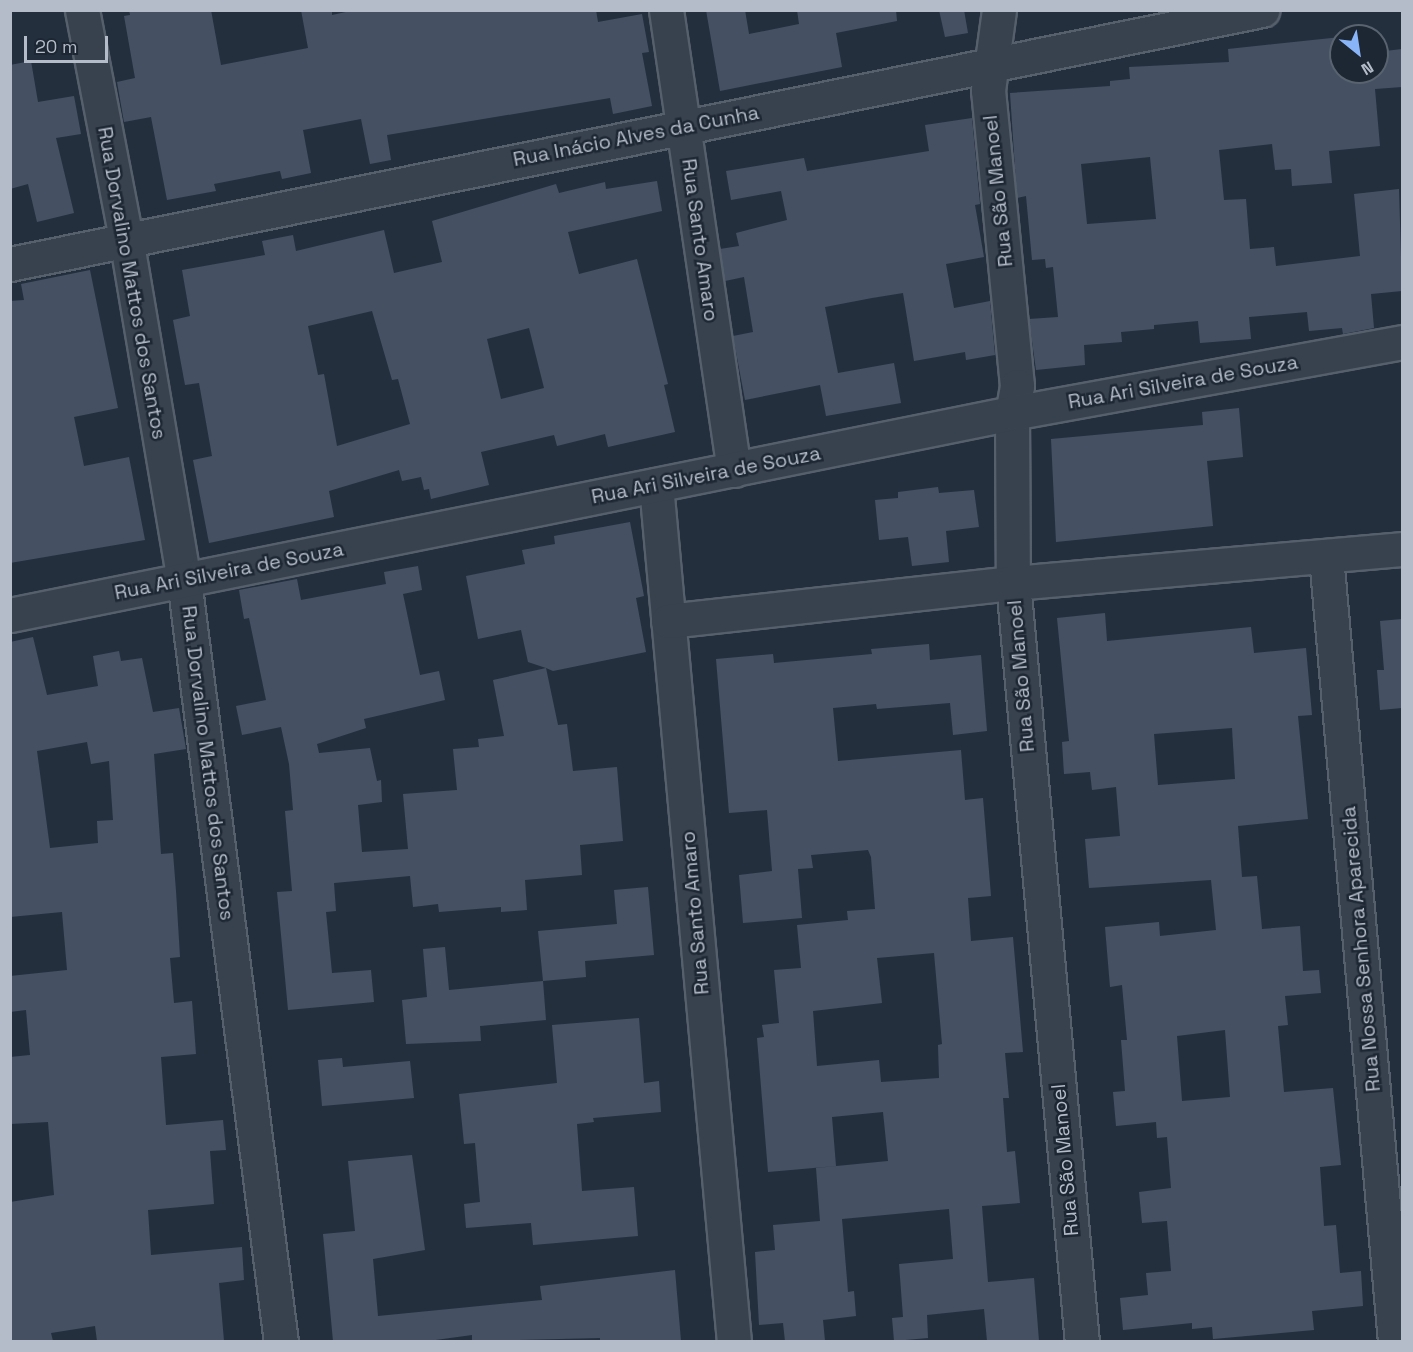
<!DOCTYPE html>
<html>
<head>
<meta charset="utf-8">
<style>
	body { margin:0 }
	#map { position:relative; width:1413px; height:1352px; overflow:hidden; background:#242f3e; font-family:"Space Grotesk",sans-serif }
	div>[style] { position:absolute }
	.building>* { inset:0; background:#455162 }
	.roads { filter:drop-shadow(2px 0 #565f6c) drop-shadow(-2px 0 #565f6c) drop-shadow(0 2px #565f6c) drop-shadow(0 -2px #565f6c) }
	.minor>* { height:33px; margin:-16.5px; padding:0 16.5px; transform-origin:16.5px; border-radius:16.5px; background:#38414e }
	span { translate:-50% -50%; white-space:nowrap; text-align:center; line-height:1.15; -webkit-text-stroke:5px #1d2633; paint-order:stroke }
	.street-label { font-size:20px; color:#b4bcc9 }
	.frame { position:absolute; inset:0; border:12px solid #b4bcc9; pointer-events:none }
	.north { position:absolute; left:1329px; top:24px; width:60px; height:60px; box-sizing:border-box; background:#1d2633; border:2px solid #59626f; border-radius:50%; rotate:150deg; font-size:16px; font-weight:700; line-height:24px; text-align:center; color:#b4bcc9 }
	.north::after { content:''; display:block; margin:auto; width:21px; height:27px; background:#8ab4f8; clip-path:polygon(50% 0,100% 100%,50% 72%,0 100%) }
	.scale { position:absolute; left:24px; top:36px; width:84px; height:27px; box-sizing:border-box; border:3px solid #b4bcc9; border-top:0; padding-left:8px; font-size:18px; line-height:21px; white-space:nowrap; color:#b4bcc9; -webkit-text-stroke:4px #1d2633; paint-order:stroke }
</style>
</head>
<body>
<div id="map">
	<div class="building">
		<i style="clip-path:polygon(129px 10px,211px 10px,221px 65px,308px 48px,301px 10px,332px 10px,332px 15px,355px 10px,596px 10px,598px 22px,642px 14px,649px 52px,642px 53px,652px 106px,613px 114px,610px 98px,387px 135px,391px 160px,370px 164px,361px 119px,303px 130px,311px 173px,282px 179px,280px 171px,214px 184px,216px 191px,167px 200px,151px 117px,124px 122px,117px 82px,135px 78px,124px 16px,130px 15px)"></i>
		<i style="clip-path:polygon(706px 10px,745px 10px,749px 34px,799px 24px,797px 10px,896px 10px,897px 21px,836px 33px,842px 67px,720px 91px)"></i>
		<i style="clip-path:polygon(939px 10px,964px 10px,968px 33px,945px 37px)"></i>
		<i style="clip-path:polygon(evenodd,1341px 37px,1341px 72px,1377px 72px,1377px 52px,1402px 49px,1402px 87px,1375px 89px,1380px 146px,1329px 151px,1332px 183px,1292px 186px,1291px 169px,1275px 170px,1272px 144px,1219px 150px,1224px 200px,1246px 199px,1250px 249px,1274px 247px,1276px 266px,1360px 256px,1354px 194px,1399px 189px,1402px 291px,1371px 294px,1374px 328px,1343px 334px,1342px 328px,1309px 331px,1307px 312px,1249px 317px,1251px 339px,1200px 343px,1198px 321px,1154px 325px,1154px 329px,1121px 332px,1122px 342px,1084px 345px,1085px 365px,1036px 370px,1029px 319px,1058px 317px,1053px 267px,1046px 268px,1045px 259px,1032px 260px,1026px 196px,1017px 198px,1010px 93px,1110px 86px,1110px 81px,1130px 79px,1129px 67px,1229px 62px,1228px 49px,1341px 37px,1150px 157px,1156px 219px,1087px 224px,1081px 164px,1150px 157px)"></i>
		<i style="clip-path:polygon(31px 61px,38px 102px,74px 96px,81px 134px,56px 138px,74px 213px,37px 222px,28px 184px,10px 189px,10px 65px)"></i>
		<i style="clip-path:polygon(972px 118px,980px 204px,975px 205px,984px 257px,946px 264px,954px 308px,990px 301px,995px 355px,966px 360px,965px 352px,914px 361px,903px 293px,872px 298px,825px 307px,838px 373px,894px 363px,901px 403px,826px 416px,820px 385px,745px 400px,733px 336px,753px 332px,744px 277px,725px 281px,720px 249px,739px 246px,736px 233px,787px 220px,781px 191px,731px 200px,726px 171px,804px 158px,807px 171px,929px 151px,925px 125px)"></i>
		<i style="clip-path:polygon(evenodd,657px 181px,662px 211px,568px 232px,579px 274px,637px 259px,668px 384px,664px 385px,675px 432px,608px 447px,605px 434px,557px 446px,554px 435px,481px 452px,489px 485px,431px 499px,429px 489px,424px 490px,421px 477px,402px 481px,399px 470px,329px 491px,334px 517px,209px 543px,193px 460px,212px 456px,199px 383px,185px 385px,173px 320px,190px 316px,182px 270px,265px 255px,262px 241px,293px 235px,296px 251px,384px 230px,394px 273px,442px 262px,432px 221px,556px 184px,559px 193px,605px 182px,606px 189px,657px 181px,372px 311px,392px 380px,398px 379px,410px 424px,337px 446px,324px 374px,318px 375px,308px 326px,372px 311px,657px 181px,529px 328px,544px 388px,501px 399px,487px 339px,529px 328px)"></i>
		<i style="clip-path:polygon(90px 270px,118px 408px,74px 417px,84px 466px,129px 457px,145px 540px,10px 563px,10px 301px,24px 300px,21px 284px)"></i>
		<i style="clip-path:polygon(1239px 408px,1243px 457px,1207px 461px,1213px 526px,1056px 542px,1051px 439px,1203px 425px,1202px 412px)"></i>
		<i style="clip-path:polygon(938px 487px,939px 493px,974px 490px,979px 527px,946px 531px,949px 562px,912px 566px,908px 537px,879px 540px,875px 500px,898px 498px,898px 492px)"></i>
		<i style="clip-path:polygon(630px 522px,644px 596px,636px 598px,646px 652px,553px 671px,546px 668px,558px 725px,567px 724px,573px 771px,617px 767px,623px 841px,580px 845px,582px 875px,525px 880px,527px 910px,501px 912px,501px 907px,439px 912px,438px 904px,413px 907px,410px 876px,334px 883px,336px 911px,326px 912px,332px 973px,371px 970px,374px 1002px,288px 1010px,277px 892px,292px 891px,285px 811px,293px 810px,289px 764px,281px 727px,242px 735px,236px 706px,266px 700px,249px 618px,244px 619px,239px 590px,297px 579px,301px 600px,386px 584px,384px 572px,418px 566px,422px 590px,403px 594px,412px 637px,420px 675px,439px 671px,445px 700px,364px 719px,366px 728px,317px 744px,319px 753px,370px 748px,377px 781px,381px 780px,382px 802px,358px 805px,362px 852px,408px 849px,403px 794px,457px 790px,453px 749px,479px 747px,478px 739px,504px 736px,493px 680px,546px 668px,528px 662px,521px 630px,478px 639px,466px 576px,525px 564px,522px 550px,555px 544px,554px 536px)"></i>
		<i style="clip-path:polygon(evenodd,1105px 613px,1107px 641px,1251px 627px,1254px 653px,1306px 648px,1312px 715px,1298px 716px,1308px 819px,1238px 826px,1242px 877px,1257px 876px,1262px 929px,1300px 926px,1303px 971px,1319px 970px,1321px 993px,1285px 996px,1288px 1025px,1278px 1026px,1284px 1092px,1333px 1088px,1341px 1165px,1320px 1167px,1324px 1226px,1336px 1225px,1340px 1273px,1361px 1271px,1363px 1306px,1312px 1311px,1314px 1330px,1213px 1339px,1212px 1327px,1192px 1329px,1192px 1323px,1123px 1330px,1120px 1298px,1148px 1295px,1146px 1273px,1171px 1271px,1167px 1221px,1142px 1223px,1139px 1192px,1171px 1188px,1167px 1137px,1157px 1138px,1156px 1122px,1116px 1126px,1113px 1092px,1125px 1091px,1121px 1040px,1127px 1040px,1122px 985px,1110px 987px,1105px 927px,1159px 922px,1160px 936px,1216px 930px,1211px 880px,1089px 888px,1085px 839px,1120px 836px,1116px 787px,1092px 790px,1090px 772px,1064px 774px,1062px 742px,1069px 741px,1057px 618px,1105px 613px,1232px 728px,1235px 779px,1158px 785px,1154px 734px,1232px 728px,1105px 613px,1225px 1030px,1230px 1097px,1182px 1101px,1177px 1036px,1225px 1030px)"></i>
		<i style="clip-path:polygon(1402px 619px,1402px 708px,1380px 710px,1377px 670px,1384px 670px,1380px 621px)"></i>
		<i style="clip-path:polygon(evenodd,33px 637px,47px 695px,98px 686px,93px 656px,119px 651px,121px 661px,142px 658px,153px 712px,179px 708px,186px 749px,154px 754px,161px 854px,173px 853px,176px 891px,180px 957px,170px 958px,174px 1003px,192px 1001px,196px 1054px,161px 1057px,166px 1125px,223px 1120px,226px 1150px,210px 1151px,214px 1204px,148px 1210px,151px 1255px,242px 1247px,244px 1280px,219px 1283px,224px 1341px,97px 1341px,95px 1326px,51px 1333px,53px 1341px,10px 1341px,10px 1202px,54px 1195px,48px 1122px,10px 1124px,10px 1057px,30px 1055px,26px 1010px,10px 1012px,10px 976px,67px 970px,62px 912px,10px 917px,10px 642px,33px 637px,87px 742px,91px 764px,109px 761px,113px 820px,97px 821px,98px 843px,50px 848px,37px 751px,87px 742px)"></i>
		<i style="clip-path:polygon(evenodd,929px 644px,930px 660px,981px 655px,987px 731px,953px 735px,950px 703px,877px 709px,876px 704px,833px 708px,838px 761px,961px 750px,965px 800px,983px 798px,991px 896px,968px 898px,971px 941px,1013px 937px,1023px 1052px,1005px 1053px,1009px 1098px,1003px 1098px,1007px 1152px,1015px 1151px,1020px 1203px,982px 1206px,988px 1282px,1034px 1278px,1039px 1341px,987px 1341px,984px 1309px,927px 1315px,928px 1338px,894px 1341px,892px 1318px,903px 1317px,899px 1264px,953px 1259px,949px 1209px,842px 1219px,848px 1292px,854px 1291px,856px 1316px,823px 1320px,825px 1341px,785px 1341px,783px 1323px,759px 1325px,755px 1252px,775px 1250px,773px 1225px,820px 1221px,816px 1168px,888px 1161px,883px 1112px,832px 1117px,836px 1166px,768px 1172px,757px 1038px,764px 1037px,762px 1025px,779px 1023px,774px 970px,801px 968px,797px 925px,848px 920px,847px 911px,875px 909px,871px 857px,868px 850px,811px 855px,813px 868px,798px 869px,802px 918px,743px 923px,739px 875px,772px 871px,767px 810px,729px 813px,716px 659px,773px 654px,774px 663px,872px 654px,871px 649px,929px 644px,934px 953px,942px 1044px,938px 1045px,939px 1078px,881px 1082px,879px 1060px,817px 1066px,813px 1011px,882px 1003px,877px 958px,934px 953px)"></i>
		<i style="clip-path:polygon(648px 887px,654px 955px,585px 961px,586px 977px,543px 981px,538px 931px,617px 924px,614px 890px)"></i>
		<i style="clip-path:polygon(445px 947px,449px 990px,543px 981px,546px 1020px,480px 1026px,481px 1041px,406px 1044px,402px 1000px,427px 997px,423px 949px)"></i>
		<i style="clip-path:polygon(639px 1018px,644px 1083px,659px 1081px,661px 1112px,593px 1118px,594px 1122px,577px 1124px,582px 1191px,634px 1187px,638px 1236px,533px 1245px,531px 1223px,466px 1228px,464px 1204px,480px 1202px,475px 1143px,464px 1144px,459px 1094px,557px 1083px,552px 1025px)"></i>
		<i style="clip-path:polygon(342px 1058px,343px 1067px,410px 1061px,414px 1098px,322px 1106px,318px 1060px)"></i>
		<i style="clip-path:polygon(412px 1155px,425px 1250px,373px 1259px,378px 1316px,542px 1300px,540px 1286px,675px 1270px,681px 1341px,600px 1341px,600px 1338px,472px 1341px,472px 1335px,428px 1341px,333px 1341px,323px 1234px,355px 1231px,348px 1161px)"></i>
	</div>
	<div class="roads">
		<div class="minor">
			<i style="left:82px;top:10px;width:232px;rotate:79.1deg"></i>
			<i style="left:126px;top:238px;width:347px;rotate:80.4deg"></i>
			<i style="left:184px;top:580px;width:768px;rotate:82.75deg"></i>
			<i style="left:666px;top:10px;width:465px;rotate:81.6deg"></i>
			<i style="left:999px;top:10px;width:81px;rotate:97.8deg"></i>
			<i style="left:988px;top:90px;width:297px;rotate:84.4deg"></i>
			<i style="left:1017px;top:386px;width:27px;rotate:100deg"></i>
			<i style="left:1012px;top:413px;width:170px;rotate:89.7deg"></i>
			<i style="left:1013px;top:583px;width:762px;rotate:84.81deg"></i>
			<i style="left:10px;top:264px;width:1278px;rotate:-11.47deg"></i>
			<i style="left:656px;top:485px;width:861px;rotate:84.8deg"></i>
			<i style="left:1326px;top:556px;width:789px;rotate:84.98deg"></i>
			<i style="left:10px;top:615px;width:1022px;rotate:-11.4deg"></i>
			<i style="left:1012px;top:413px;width:396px;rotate:-10.3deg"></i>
			<i style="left:668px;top:621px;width:347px;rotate:-6.3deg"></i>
			<i style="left:1013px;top:583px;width:390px;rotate:-5deg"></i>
		</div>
	</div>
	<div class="street-label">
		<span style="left:636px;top:136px;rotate:-11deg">Rua Inácio Alves da Cunha</span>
		<span style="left:998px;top:191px;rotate:-96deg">Rua São Manoel</span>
		<span style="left:700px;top:240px;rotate:82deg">Rua Santo Amaro</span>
		<span style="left:132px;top:283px;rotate:80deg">Rua Dorvalino Mattos dos Santos</span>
		<span style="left:1183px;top:382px;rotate:-10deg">Rua Ari Silveira de Souza</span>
		<span style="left:706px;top:475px;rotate:-11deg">Rua Ari Silveira de Souza</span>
		<span style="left:229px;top:571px;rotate:-11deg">Rua Ari Silveira de Souza</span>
		<span style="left:1021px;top:676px;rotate:-95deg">Rua São Manoel</span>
		<span style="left:208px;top:763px;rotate:83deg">Rua Dorvalino Mattos dos Santos</span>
		<span style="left:695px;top:913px;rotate:-95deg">Rua Santo Amaro</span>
		<span style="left:1361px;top:949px;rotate:-95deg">Rua Nossa Senhora Aparecida</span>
		<span style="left:1065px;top:1160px;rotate:-95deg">Rua São Manoel</span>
	</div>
	<div class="frame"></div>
	<div class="north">N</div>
	<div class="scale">20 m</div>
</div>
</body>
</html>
